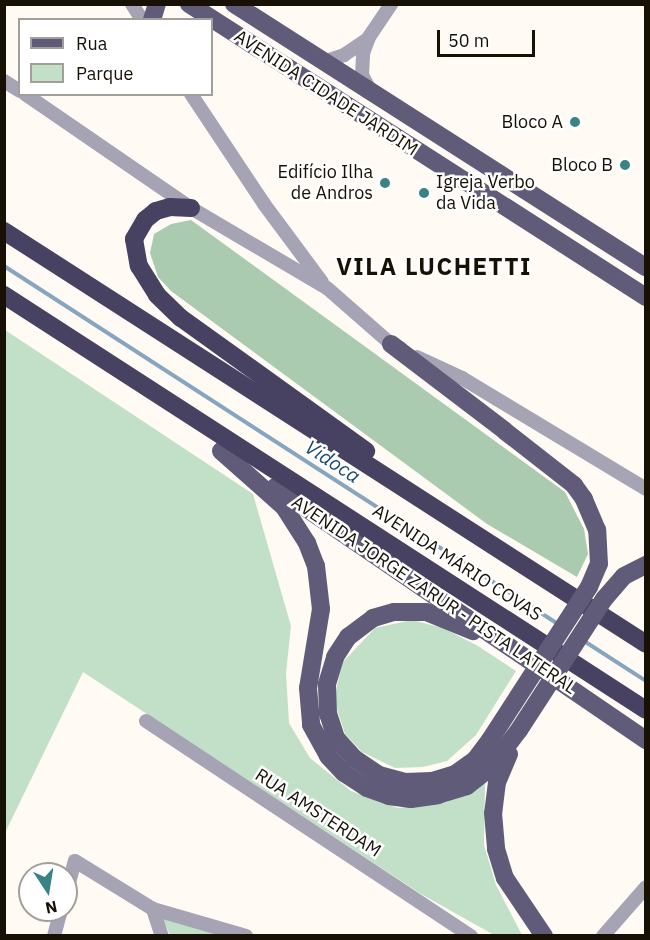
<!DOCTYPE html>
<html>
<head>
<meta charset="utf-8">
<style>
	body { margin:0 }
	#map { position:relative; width:650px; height:940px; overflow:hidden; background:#fffaf4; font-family:"IBM Plex Sans",sans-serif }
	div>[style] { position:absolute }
	.green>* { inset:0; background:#c2e0c7 }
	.forest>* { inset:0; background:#aacbaf }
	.stream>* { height:4px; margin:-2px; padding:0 2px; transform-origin:2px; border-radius:2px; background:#86a5c1 }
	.minor>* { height:14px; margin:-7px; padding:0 7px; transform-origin:7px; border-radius:7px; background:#a5a3b4 }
	.major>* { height:18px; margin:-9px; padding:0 9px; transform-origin:9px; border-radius:9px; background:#605b78 }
	.highway>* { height:18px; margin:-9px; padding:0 9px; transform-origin:9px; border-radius:9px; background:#484262 }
	.major-bridge>* { height:18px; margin:-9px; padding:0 9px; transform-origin:9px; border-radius:9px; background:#605b78 }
	.dots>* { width:16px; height:16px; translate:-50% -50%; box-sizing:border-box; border:3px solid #fff; border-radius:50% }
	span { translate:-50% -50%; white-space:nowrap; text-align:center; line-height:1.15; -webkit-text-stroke:5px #fff; paint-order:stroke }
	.street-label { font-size:18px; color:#171005 }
	.poi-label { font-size:18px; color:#171005 }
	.right { translate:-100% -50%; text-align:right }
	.left { translate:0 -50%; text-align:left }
	.water-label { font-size:20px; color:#1b4b72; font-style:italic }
	.district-label { font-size:24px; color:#171005; font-weight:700; letter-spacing:1.5px }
	.frame { position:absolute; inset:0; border:6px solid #171005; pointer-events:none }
	.legend { position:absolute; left:18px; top:18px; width:195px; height:78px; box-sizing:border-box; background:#fff; border:2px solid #a29f9b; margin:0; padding:8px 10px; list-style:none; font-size:18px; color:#171005 }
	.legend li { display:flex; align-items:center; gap:12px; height:30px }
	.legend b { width:30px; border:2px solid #a29f9b }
	.north { position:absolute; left:18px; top:862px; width:60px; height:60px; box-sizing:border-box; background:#fff; border:2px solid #a29f9b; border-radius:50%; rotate:168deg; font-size:16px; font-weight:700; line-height:24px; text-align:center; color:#171005 }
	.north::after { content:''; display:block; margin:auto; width:21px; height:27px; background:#3a8384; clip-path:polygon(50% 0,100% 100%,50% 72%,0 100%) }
	.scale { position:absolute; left:437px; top:30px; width:98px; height:27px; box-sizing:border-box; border:3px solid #171005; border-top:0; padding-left:8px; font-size:18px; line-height:21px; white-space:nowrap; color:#171005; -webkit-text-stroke:4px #fff; paint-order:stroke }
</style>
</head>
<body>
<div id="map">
	<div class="green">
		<i style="clip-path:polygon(5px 330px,253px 494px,291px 626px,286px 673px,289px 723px,310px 758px,351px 791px,398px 808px,447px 802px,485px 783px,484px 845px,496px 885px,522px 935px,494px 935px,421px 894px,83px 672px,5px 833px)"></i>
		<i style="clip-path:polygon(412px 620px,443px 628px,478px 646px,516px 671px,476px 735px,447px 761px,423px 767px,395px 768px,362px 752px,345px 734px,334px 700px,342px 663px,375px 628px)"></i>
		<i style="clip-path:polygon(163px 919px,223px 935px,170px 935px)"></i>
	</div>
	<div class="forest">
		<i style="clip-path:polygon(191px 220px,565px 492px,584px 529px,588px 554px,577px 577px,487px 524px,171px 291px,158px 277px,150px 253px,154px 234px,171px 224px)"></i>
	</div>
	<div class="stream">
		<i style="left:4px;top:266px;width:660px;rotate:32.87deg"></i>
		<i style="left:584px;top:641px;width:74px;rotate:32.8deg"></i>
	</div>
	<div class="minor">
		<i style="left:132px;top:4px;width:19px;rotate:58deg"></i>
		<i style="left:323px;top:62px;width:22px;rotate:-18deg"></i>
		<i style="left:344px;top:55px;width:29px;rotate:-34deg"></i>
		<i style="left:4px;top:81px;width:19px;rotate:32deg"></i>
		<i style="left:370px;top:90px;width:17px;rotate:-118deg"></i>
		<i style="left:362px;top:75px;width:22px;rotate:-87deg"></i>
		<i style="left:363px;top:53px;width:17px;rotate:-69deg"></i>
		<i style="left:369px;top:37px;width:40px;rotate:-56deg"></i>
		<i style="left:25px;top:94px;width:201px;rotate:34.5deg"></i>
		<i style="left:191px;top:208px;width:158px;rotate:30.5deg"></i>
		<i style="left:327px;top:288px;width:85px;rotate:41.2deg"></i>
		<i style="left:391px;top:344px;width:10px;rotate:24deg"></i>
		<i style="left:191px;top:94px;width:132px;rotate:56.4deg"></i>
		<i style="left:264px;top:204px;width:97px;rotate:53.4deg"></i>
		<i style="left:417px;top:357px;width:50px;rotate:25deg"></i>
		<i style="left:462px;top:378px;width:215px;rotate:31.1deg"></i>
		<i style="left:146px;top:721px;width:390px;rotate:33.5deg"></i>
		<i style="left:66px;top:894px;width:34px;rotate:-75deg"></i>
		<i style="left:75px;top:861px;width:92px;rotate:31.6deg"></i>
		<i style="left:153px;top:909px;width:97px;rotate:16.2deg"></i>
		<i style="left:153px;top:909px;width:28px;rotate:72deg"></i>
		<i style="left:54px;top:936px;width:27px;rotate:-75deg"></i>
		<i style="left:603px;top:936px;width:65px;rotate:-48.7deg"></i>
	</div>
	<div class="major">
		<i style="left:189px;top:4px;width:543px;rotate:32.67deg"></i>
		<i style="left:234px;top:4px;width:489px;rotate:32.6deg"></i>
		<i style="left:152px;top:20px;width:17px;rotate:-73deg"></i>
		<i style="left:391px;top:344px;width:143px;rotate:37.3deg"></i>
		<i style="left:221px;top:451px;width:84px;rotate:41.6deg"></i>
		<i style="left:284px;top:507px;width:43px;rotate:57.4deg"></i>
		<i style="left:307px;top:543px;width:25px;rotate:69deg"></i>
		<i style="left:316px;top:566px;width:43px;rotate:83.4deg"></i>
		<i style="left:321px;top:609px;width:80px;rotate:99.3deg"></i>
		<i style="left:308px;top:688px;width:37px;rotate:85deg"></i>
		<i style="left:311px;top:725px;width:35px;rotate:61deg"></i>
		<i style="left:328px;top:756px;width:23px;rotate:47deg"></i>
		<i style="left:344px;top:773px;width:27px;rotate:33deg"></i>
		<i style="left:367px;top:788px;width:23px;rotate:20deg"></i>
		<i style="left:389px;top:796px;width:22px;rotate:8deg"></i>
		<i style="left:411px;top:799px;width:27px;rotate:-8deg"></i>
		<i style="left:438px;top:795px;width:30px;rotate:-17deg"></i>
		<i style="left:467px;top:786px;width:31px;rotate:-38deg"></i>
		<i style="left:491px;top:767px;width:46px;rotate:-52.9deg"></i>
		<i style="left:275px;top:487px;width:449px;rotate:34.3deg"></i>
		<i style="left:509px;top:754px;width:30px;rotate:113deg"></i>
		<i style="left:497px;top:782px;width:31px;rotate:97deg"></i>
		<i style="left:493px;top:813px;width:36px;rotate:85deg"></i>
		<i style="left:496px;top:849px;width:30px;rotate:73deg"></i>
		<i style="left:505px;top:878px;width:70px;rotate:56.1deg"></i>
		<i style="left:379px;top:775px;width:30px;rotate:-146deg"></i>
		<i style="left:354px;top:758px;width:27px;rotate:-132deg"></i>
		<i style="left:336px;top:738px;width:25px;rotate:-108deg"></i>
		<i style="left:328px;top:714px;width:30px;rotate:-92deg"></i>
		<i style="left:327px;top:684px;width:28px;rotate:-73deg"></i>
		<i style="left:335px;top:657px;width:24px;rotate:-57deg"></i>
		<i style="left:348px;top:637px;width:31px;rotate:-37deg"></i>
		<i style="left:373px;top:618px;width:22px;rotate:-16deg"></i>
		<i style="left:394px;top:612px;width:32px"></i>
		<i style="left:426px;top:612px;width:51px;rotate:22deg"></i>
	</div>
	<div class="highway">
		<i style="left:191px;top:208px;width:21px;rotate:-177deg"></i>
		<i style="left:170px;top:207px;width:15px;rotate:164deg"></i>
		<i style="left:156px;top:211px;width:14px;rotate:141deg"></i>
		<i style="left:145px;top:220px;width:22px;rotate:120deg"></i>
		<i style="left:134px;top:239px;width:27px;rotate:80deg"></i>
		<i style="left:139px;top:266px;width:34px;rotate:58deg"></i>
		<i style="left:157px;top:295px;width:33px;rotate:44deg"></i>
		<i style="left:181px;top:318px;width:228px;rotate:35.7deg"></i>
		<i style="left:4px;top:231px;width:763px;rotate:32.75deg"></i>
		<i style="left:4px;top:295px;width:764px;rotate:32.88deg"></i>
	</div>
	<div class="major-bridge">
		<i style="left:519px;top:730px;width:156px;rotate:-57deg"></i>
		<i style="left:604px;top:599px;width:30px;rotate:-49deg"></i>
		<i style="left:624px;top:576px;width:25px;rotate:-27deg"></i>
		<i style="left:379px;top:775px;width:27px;rotate:15deg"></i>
		<i style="left:405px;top:782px;width:27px;rotate:-2deg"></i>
		<i style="left:432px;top:781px;width:24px;rotate:-17deg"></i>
		<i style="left:455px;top:774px;width:24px;rotate:-35deg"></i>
		<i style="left:475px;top:760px;width:25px;rotate:-53deg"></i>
		<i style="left:490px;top:740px;width:182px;rotate:-57.1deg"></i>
		<i style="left:589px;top:587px;width:25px;rotate:-67deg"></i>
		<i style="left:599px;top:564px;width:34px;rotate:-93deg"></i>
		<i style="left:597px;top:530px;width:34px;rotate:-113deg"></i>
		<i style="left:584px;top:499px;width:17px;rotate:-126deg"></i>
		<i style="left:574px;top:485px;width:88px;rotate:-142deg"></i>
	</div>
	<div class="dots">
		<i style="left:575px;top:122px;background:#3a8384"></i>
		<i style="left:625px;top:165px;background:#3a8384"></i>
		<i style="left:385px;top:183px;background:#3a8384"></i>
		<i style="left:424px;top:193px;background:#3a8384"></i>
	</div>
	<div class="street-label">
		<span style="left:326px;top:93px;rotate:33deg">AVENIDA CIDADE JARDIM</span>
		<span style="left:457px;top:563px;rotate:33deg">AVENIDA MÁRIO COVAS</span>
		<span style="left:434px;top:595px;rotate:34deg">AVENIDA JORGE ZARUR - PISTA LATERAL</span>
		<span style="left:318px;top:813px;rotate:33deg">RUA AMSTERDAM</span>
	</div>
	<div class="poi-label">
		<span class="right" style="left:563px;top:122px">Bloco A</span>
		<span class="right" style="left:613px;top:165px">Bloco B</span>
		<span class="right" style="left:373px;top:183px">Edifício Ilha<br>de Andros</span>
		<span class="left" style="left:436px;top:193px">Igreja Verbo<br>da Vida</span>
	</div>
	<div class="water-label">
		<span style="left:333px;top:461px;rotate:33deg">Vidoca</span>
	</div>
	<div class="district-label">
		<span style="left:434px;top:267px">VILA LUCHETTI</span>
	</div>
	<div class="frame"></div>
	<ul class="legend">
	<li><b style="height:8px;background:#605b78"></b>Rua</li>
	<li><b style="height:16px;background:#c2e0c7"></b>Parque</li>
	</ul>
	<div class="north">N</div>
	<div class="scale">50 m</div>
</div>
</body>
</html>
